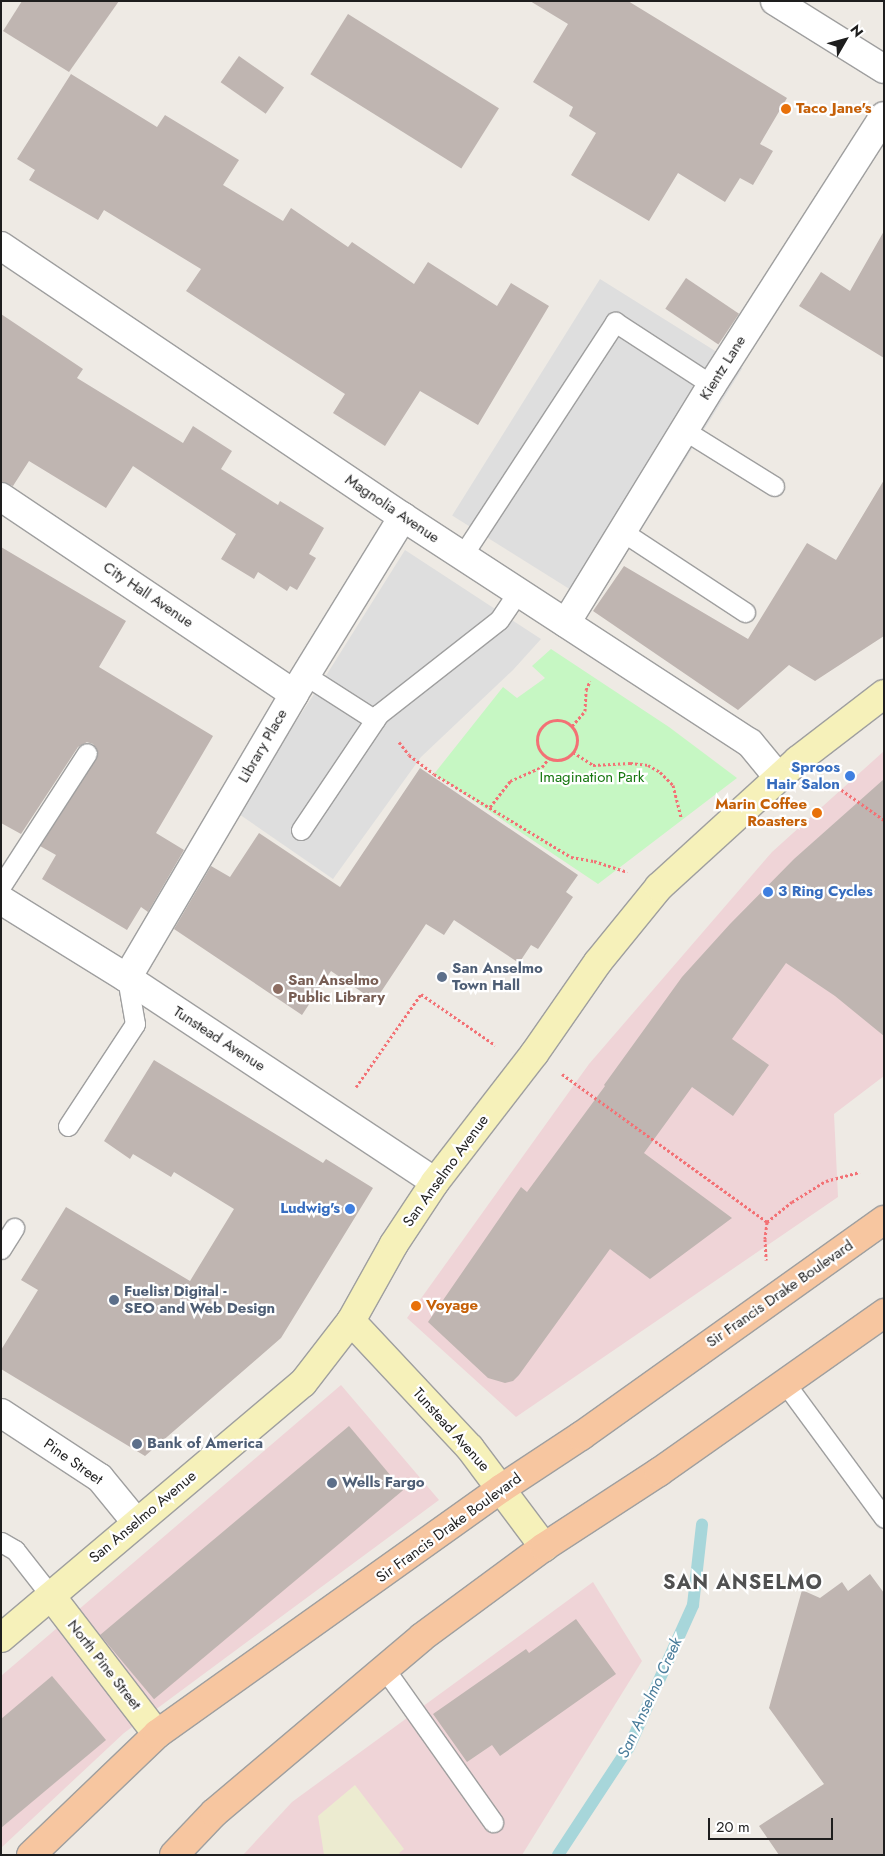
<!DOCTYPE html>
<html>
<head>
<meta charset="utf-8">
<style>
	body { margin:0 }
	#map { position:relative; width:885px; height:1856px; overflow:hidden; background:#eeeae4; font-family:Jost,sans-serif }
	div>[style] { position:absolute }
	.commercial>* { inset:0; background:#efd4d7 }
	.farmland>* { inset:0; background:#ecebd0 }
	.park>* { inset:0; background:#c6f7c3 }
	.parking>* { inset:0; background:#dedede; transform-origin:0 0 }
	.stream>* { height:12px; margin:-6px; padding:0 6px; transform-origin:6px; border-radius:6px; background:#a7d6da }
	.building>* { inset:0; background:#bfb5b1; transform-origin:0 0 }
	.path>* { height:3px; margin-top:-1.5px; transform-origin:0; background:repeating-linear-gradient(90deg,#f37175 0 2.5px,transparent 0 5px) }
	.path>.ring { margin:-1.5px; padding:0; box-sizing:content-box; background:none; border:3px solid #f37175; border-radius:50% }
	.roads { filter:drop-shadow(1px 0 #9f9f9f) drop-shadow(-1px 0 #9f9f9f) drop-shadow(0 1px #9f9f9f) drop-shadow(0 -1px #9f9f9f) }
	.lane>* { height:19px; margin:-9.5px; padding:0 9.5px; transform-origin:9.5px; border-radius:9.5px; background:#fff }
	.street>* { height:28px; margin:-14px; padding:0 14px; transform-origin:14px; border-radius:14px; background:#fff }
	.secondary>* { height:28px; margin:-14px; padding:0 14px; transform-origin:14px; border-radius:14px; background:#f6f1ba }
	.primary>* { height:28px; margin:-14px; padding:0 14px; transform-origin:14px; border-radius:14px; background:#f7c6a0 }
	.dots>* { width:14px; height:14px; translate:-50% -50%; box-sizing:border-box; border:2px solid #fff; border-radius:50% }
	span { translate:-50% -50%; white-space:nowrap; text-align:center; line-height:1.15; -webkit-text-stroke:4.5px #fff; paint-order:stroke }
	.food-label { font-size:15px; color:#c56008; font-weight:700 }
	.left { translate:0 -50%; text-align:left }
	.right { translate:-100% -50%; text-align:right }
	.street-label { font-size:15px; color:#1e1e1e }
	.shop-label { font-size:15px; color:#366cbe; font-weight:700 }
	.park-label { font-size:15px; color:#167710 }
	.service-label { font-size:15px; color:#4e5e75; font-weight:700 }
	.education-label { font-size:15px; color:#785e54; font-weight:700 }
	.water-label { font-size:16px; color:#497c9a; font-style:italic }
	.district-label { font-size:20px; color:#515151; font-weight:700; letter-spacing:1px }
	.frame { position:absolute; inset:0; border:2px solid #1e1e1e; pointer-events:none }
	.north { position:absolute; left:820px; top:15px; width:50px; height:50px; -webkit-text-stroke:4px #fff; paint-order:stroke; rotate:52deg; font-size:14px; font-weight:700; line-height:20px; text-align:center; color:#1e1e1e }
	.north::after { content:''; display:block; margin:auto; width:18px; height:22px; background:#1e1e1e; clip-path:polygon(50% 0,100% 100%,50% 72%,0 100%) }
	.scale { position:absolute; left:708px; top:1818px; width:125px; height:22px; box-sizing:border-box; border:2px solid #1e1e1e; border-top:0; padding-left:6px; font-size:15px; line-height:18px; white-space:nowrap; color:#1e1e1e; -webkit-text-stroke:4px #fff; paint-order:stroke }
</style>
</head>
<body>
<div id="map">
	<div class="commercial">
		<i style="clip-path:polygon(884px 751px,884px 1076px,834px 1114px,838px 1197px,516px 1417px,407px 1318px,589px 1064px,772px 852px)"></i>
		<i style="clip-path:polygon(341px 1385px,439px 1500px,124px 1733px,1px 1848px,1px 1676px)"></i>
		<i style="clip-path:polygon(593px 1582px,642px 1661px,522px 1855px,243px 1855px,292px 1802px)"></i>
	</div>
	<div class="farmland">
		<i style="clip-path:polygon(355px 1785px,404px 1849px,399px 1853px,401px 1855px,324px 1855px,318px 1816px)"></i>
	</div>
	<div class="park">
		<i style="clip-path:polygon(551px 649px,669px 727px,737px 778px,598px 884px,434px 774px,503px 687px,517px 698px,545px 678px,532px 666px)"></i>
	</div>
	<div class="parking">
		<i style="left:600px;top:279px;width:168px;height:279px;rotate:32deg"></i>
		<i style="clip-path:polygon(405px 550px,541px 639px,513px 670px,421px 757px,333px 879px,236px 812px,322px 682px)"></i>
	</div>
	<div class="stream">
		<i style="left:558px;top:1855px;width:129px;rotate:-56.7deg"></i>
		<i style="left:629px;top:1747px;width:156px;rotate:-65.7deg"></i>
		<i style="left:693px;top:1605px;width:81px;rotate:-83.6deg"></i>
	</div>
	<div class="building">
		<i style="clip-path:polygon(22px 1px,119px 1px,69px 72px,3px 31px)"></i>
		<i style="clip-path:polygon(530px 1px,628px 1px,787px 98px,760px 144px,773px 151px,753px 185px,740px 178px,725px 202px,678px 173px,649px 221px,571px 175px,596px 133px,569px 116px,573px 107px,533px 82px,568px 24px)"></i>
		<i style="left:348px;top:14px;width:178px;height:71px;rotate:32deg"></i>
		<i style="left:239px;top:56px;width:55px;height:32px;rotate:35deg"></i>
		<i style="clip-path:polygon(71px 74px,157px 127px,165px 115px,239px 160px,223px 185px,283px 221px,291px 208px,348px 247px,352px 242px,414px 284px,428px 262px,497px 306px,511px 283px,549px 306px,478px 425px,420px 391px,385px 446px,333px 413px,345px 394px,186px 291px,201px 269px,104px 210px,98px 220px,29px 180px,35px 170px,17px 159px)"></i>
		<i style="clip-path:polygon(884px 231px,884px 358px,799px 306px,821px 272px,850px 291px)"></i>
		<i style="left:686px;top:278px;width:64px;height:37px;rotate:34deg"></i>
		<i style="clip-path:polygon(1px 314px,83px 369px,77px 378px,183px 443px,193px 426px,232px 451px,221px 469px,278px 505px,280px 501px,324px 528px,309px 554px,316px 558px,297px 590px,290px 586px,287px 591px,258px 572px,254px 579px,221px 559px,236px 534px,133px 466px,106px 508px,29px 461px,13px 486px,1px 482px)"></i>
		<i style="clip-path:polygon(884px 480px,884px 636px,815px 681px,789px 665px,738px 710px,593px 611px,624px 566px,748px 639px,807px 543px,836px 560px)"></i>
		<i style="clip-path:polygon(1px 547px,126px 621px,99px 667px,213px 736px,156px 833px,184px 850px,148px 912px,141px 907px,127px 930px,42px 879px,56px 855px,40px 846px,96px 759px,98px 753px,93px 744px,87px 742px,78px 747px,21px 834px,1px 823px)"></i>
		<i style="clip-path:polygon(420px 768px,578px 875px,566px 892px,573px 897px,538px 949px,531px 945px,519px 963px,454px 920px,444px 935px,426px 924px,375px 1001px,331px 971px,302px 1015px,174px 929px,211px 866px,230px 877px,259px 833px,340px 887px)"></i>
		<i style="clip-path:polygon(884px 779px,884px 1036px,835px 996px,786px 963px,732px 1039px,769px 1065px,733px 1116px,692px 1087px,644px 1153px,732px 1218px,650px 1279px,610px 1249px,519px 1375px,513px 1381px,505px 1383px,488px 1378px,428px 1322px,521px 1187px,527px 1192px,605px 1086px,604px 1085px,682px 977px,730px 924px,794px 859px)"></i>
		<i style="clip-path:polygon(154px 1060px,323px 1163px,326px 1159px,373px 1188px,281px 1338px,145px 1456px,1px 1369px,1px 1350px,38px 1290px,21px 1280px,66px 1207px,190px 1281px,234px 1209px,174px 1172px,171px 1177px,133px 1154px,130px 1159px,104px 1141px)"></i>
		<i style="left:349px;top:1426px;width:84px;height:325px;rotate:50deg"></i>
		<i style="clip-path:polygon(870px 1574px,884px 1593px,884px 1855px,779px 1855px,759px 1826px,824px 1784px,769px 1708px,802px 1590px,820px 1598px,842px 1582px,848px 1591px)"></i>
		<i style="clip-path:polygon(576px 1619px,616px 1674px,500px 1756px,492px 1745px,467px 1762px,433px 1714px,526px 1649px,529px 1653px)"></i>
		<i style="clip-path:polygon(52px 1676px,106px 1740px,1px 1828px,1px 1719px)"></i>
	</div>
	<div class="path">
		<i class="ring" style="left:537px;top:720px;width:37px;height:37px"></i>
		<i style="left:572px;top:726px;width:20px;rotate:-49deg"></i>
		<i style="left:585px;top:711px;width:21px;rotate:-87deg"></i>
		<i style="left:586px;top:690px;width:10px;rotate:-66deg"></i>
		<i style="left:399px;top:742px;width:16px;rotate:52deg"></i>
		<i style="left:409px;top:755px;width:31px;rotate:37deg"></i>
		<i style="left:434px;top:774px;width:160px;rotate:31.2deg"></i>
		<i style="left:571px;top:857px;width:23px;rotate:10deg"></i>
		<i style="left:594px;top:861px;width:35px;rotate:18deg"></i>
		<i style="left:573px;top:752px;width:24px;rotate:33deg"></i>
		<i style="left:593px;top:765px;width:37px;rotate:-3deg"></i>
		<i style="left:630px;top:763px;width:18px;rotate:6deg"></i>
		<i style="left:648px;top:765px;width:14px;rotate:30deg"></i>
		<i style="left:660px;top:772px;width:18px;rotate:45deg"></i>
		<i style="left:673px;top:785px;width:33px;rotate:76deg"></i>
		<i style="left:829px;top:781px;width:67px;rotate:35.3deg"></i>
		<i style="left:490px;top:807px;width:33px;rotate:-52deg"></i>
		<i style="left:510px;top:781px;width:35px;rotate:-24deg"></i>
		<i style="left:542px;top:767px;width:11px;rotate:-52deg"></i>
		<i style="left:562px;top:1074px;width:253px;rotate:35.8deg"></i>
		<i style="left:767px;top:1222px;width:17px;rotate:97deg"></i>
		<i style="left:765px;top:1239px;width:21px;rotate:87deg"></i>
		<i style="left:356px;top:1087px;width:113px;rotate:-55deg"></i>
		<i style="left:421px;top:994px;width:90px;rotate:34.6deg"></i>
		<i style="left:767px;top:1222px;width:32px;rotate:-39deg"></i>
		<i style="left:792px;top:1202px;width:40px;rotate:-32deg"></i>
		<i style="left:826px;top:1181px;width:35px;rotate:-15deg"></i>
	</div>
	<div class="roads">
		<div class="lane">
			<i style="left:684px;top:430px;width:106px;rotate:31.9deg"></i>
			<i style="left:623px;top:532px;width:146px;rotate:33.3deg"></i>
			<i style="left:462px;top:556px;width:280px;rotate:-56.8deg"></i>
			<i style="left:615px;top:322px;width:116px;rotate:33deg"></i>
			<i style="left:305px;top:675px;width:83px;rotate:32.7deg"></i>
			<i style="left:301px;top:830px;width:140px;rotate:-56.1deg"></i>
			<i style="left:379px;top:714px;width:152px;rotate:-38.1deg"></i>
			<i style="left:499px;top:620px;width:34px;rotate:-56deg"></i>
			<i style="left:1px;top:886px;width:158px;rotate:-57.1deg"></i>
			<i style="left:68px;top:1126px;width:122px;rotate:-56.7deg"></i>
			<i style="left:135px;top:1024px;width:47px;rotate:-99.9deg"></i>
			<i style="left:1px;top:1249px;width:25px;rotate:-58deg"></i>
			<i style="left:785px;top:1383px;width:167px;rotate:53.7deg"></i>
			<i style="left:1px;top:1542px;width:16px;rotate:30deg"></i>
			<i style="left:15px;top:1550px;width:58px;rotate:52deg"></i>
			<i style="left:384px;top:1668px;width:189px;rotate:54.7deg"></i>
		</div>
		<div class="street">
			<i style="left:775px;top:1px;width:128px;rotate:32deg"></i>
			<i style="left:1px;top:246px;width:485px;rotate:34deg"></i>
			<i style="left:403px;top:517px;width:414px;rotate:33.1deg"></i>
			<i style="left:750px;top:743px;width:44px;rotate:50.5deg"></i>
			<i style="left:1px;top:497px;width:353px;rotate:33.9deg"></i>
			<i style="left:566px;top:623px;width:279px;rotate:-58.5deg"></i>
			<i style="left:712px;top:385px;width:319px;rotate:-57.4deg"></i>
			<i style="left:1px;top:900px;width:148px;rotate:31.8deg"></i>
			<i style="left:127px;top:978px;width:369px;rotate:33.5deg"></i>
			<i style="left:127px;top:978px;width:329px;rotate:-59.5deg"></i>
			<i style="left:294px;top:694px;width:208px;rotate:-58.4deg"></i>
			<i style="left:1px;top:1413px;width:118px;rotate:33.3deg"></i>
			<i style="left:100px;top:1478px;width:57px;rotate:50.7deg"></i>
		</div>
		<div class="secondary">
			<i style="left:351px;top:1321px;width:174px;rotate:46.9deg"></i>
			<i style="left:470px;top:1448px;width:124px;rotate:53.2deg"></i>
			<i style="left:51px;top:1596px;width:174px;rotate:52.5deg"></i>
			<i style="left:1px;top:1638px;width:395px;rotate:-40.2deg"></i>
			<i style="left:303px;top:1383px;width:78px;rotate:-52.3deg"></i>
			<i style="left:351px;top:1321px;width:88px;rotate:-60.8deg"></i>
			<i style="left:394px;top:1244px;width:74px;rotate:-56.5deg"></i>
			<i style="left:435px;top:1182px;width:162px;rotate:-52.3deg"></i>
			<i style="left:534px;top:1054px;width:112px;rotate:-55.2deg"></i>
			<i style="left:598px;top:962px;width:97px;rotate:-50.9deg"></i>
			<i style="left:659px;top:887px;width:188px;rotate:-42.4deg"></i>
			<i style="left:798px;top:760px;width:108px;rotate:-37.5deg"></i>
		</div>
		<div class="primary">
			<i style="left:31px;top:1855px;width:175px;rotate:-43.8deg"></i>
			<i style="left:157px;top:1734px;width:424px;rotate:-35.5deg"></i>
			<i style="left:502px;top:1488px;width:95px;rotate:-33.4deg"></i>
			<i style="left:581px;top:1436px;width:372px;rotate:-35.5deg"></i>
			<i style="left:174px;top:1855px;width:58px;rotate:-46.4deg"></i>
			<i style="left:214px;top:1813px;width:272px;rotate:-40.2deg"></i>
			<i style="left:422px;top:1637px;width:152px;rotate:-36.4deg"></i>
			<i style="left:544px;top:1547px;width:137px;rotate:-33.1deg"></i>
			<i style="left:659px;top:1472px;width:276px;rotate:-35.2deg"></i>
		</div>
	</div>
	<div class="dots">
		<i style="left:786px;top:109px;background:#e8710a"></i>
		<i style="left:850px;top:776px;background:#3f7fe0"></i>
		<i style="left:817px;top:813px;background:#e8710a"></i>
		<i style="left:768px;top:892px;background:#3f7fe0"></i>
		<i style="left:442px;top:977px;background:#5c6f8a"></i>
		<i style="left:278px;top:989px;background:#8d6e63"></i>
		<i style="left:350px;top:1209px;background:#3f7fe0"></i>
		<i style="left:114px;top:1300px;background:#5c6f8a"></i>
		<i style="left:416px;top:1306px;background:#e8710a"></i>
		<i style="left:137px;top:1444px;background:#5c6f8a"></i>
		<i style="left:332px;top:1483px;background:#5c6f8a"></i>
	</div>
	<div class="food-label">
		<span class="left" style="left:796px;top:109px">Taco Jane's</span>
		<span class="right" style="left:807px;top:813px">Marin Coffee<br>Roasters</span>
		<span class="left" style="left:426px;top:1306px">Voyage</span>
	</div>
	<div class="street-label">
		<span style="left:723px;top:368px;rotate:-58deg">Kientz Lane</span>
		<span style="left:392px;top:509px;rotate:34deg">Magnolia Avenue</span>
		<span style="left:148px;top:595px;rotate:34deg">City Hall Avenue</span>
		<span style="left:263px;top:746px;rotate:-60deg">Library Place</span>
		<span style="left:219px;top:1039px;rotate:33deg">Tunstead Avenue</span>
		<span style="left:446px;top:1171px;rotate:-54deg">San Anselmo Avenue</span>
		<span style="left:780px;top:1294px;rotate:-35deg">Sir Francis Drake Boulevard</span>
		<span style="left:451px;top:1430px;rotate:48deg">Tunstead Avenue</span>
		<span style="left:73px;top:1462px;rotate:35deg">Pine Street</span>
		<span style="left:143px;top:1517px;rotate:-40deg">San Anselmo Avenue</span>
		<span style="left:449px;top:1528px;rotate:-36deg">Sir Francis Drake Boulevard</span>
		<span style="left:104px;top:1665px;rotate:52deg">North Pine Street</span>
	</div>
	<div class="shop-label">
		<span class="right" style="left:840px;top:776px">Sproos<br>Hair Salon</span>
		<span class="left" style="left:778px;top:892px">3 Ring Cycles</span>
		<span class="right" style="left:340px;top:1209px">Ludwig's</span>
	</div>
	<div class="park-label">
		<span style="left:592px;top:778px">Imagination Park</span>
	</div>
	<div class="service-label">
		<span class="left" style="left:452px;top:977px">San Anselmo<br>Town Hall</span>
		<span class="left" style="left:124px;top:1300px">Fuelist Digital -<br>SEO and Web Design</span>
		<span class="left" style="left:147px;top:1444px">Bank of America</span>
		<span class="left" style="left:342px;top:1483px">Wells Fargo</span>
	</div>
	<div class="education-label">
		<span class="left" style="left:288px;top:989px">San Anselmo<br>Public Library</span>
	</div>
	<div class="water-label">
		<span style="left:650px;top:1698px;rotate:-65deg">San Anselmo Creek</span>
	</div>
	<div class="district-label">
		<span style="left:743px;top:1582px">SAN ANSELMO</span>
	</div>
	<div class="frame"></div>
	<div class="north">N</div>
	<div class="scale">20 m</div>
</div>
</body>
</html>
